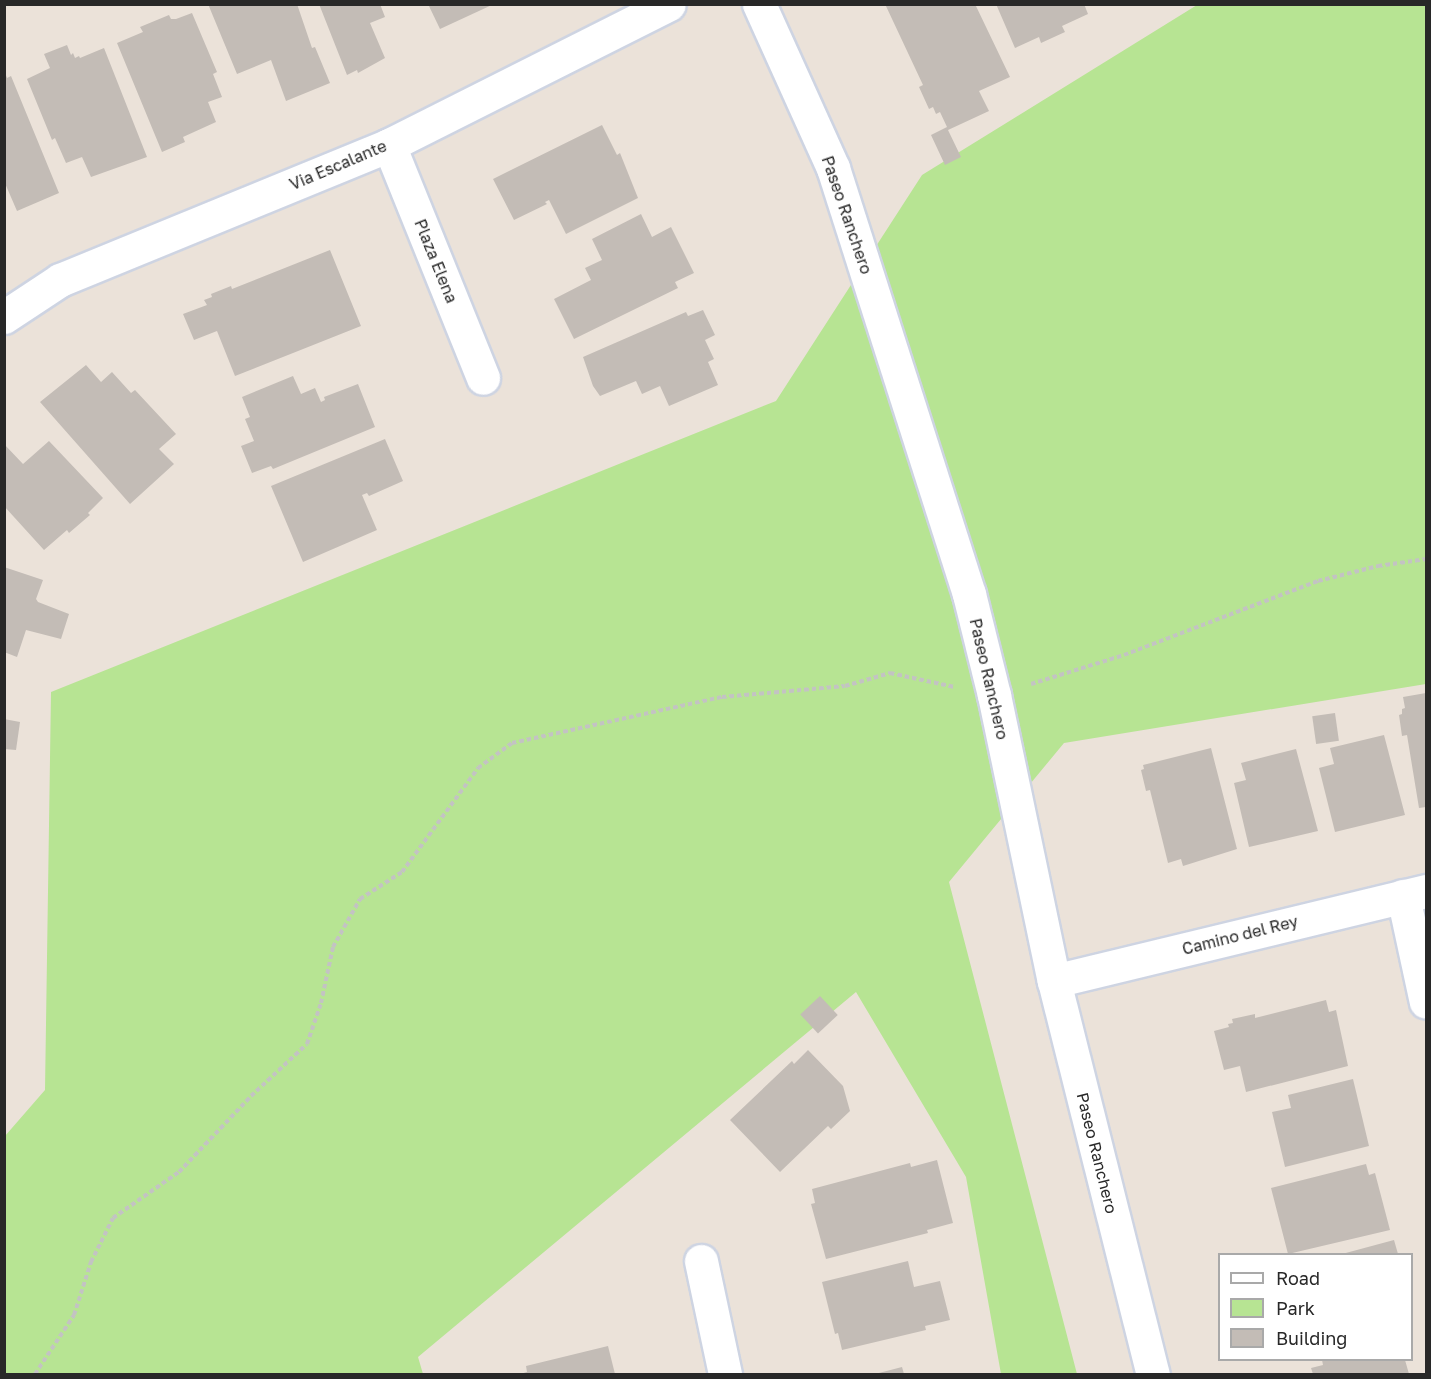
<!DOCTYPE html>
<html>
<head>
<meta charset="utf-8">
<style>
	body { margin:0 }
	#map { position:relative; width:1431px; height:1379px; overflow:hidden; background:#ebe2d9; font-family:"Golos Text",sans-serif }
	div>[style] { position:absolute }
	.green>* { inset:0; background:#b7e493 }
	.building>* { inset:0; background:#c3bcb6; transform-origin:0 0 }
	.path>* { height:4px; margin-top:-2px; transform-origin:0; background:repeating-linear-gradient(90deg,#c3c3c3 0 4.5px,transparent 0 7.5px) }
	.roads { filter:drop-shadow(2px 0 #ced4e2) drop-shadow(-2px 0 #ced4e2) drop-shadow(0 2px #ced4e2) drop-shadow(0 -2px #ced4e2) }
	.street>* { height:33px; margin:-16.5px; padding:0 16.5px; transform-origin:16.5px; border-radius:16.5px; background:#fff }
	.secondary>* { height:33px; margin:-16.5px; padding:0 16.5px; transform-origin:16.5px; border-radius:16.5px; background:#fff }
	span { translate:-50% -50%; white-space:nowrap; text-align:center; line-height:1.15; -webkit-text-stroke:5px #fff; paint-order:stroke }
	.street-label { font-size:16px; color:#282828 }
	.frame { position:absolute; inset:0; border:6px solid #282828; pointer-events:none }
	.legend { position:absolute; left:1218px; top:1253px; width:195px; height:108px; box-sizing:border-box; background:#fff; border:2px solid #a9a9a9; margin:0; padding:8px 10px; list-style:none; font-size:18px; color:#282828 }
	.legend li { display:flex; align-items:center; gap:12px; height:30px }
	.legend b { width:30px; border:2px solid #a9a9a9 }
</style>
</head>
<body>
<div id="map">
	<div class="green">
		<i style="clip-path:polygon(1197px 5px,1426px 5px,1426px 684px,1064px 743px,949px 882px,1077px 1374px,1001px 1374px,966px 1177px,856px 992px,418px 1357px,423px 1374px,5px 1374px,5px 1136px,45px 1090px,51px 692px,776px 401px,922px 175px)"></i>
	</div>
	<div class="building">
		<i style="clip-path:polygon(208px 4px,297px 4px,312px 48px,315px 47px,330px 83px,286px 101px,271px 60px,237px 74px)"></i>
		<i style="clip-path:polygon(319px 4px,380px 4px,385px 17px,370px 23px,385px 58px,358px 73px,357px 70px,347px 75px)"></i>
		<i style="clip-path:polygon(428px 4px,494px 4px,440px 29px)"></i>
		<i style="clip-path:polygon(885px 4px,975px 4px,1010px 77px,979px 91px,989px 111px,948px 130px,961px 157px,945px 165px,931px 135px,947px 127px,940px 112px,936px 114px,933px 107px,929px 109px,919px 87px,923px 85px)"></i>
		<i style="clip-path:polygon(996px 4px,1084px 4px,1088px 14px,1062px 26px,1065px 32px,1041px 43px,1039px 37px,1015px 48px)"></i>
		<i style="clip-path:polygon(192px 13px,217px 72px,213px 74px,222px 97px,208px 102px,216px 122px,183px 137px,185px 142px,162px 152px,117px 43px,143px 32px,140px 27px,169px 15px,171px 19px,176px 19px)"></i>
		<i style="clip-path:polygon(67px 45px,71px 55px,73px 53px,75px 58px,79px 56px,80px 58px,104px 48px,147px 157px,91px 177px,82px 157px,66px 163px,55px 138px,52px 140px,27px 79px,50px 68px,44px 54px)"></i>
		<i style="clip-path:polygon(5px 73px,7px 78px,11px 76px,59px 193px,17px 211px,4px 181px)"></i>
		<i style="clip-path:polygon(602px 125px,617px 155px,620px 153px,638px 198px,566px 234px,549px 200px,545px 202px,547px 204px,514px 220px,493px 179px)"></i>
		<i style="clip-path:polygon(641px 214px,652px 237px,671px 227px,694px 273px,675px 282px,678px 288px,574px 339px,554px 299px,591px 280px,585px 268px,602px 260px,592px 239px)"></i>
		<i style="clip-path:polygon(330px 250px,361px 326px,235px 376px,217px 331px,194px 340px,183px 314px,207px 305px,204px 300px,212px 297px,211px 294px,231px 286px,232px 289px)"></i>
		<i style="clip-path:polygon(703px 310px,715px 335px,705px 340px,714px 359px,708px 362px,718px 385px,669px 406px,660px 386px,642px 394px,636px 381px,600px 396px,593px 386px,583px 357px,686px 312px,688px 316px)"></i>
		<i style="clip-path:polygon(86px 365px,101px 382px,112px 372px,131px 393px,135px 390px,176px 434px,159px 449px,174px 464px,130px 504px,40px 402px)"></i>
		<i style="clip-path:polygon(293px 376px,301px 394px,315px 388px,321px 402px,325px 400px,324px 397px,358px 384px,375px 427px,273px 469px,271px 466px,252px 473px,241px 446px,254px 441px,245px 419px,250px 417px,242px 397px)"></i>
		<i style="clip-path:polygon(385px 439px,403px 481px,369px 496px,367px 493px,362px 495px,377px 530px,303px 562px,271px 486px)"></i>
		<i style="clip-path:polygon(49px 441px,103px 498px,88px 513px,90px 515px,69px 533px,67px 530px,44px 550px,4px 506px,4px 444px,23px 464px)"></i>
		<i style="clip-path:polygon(4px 567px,43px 580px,36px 599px,38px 602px,69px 614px,61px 639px,26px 630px,17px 657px,4px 652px)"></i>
		<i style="clip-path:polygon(1426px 693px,1426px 807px,1419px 808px,1407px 735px,1402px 736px,1399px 715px,1402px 714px,1402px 709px,1405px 708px,1403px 697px)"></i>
		<i style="left:1335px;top:713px;width:28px;height:23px;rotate:82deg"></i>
		<i style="clip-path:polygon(4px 719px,20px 722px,16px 750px,4px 749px)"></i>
		<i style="clip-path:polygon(1384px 735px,1405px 815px,1335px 832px,1319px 768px,1334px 764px,1330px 748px)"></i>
		<i style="clip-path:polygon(1211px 748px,1237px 849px,1183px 866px,1181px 859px,1168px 863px,1150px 790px,1146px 791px,1141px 770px,1144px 769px,1143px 765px)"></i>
		<i style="clip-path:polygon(1296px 749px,1318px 831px,1249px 847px,1234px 783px,1246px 780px,1241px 763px)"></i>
		<i style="left:820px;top:996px;width:26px;height:27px;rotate:47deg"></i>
		<i style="clip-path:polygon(1326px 1000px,1329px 1012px,1336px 1010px,1348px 1066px,1246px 1092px,1240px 1066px,1224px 1070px,1214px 1031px,1229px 1027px,1228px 1024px,1233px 1023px,1232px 1019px,1255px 1014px,1255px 1018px)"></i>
		<i style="clip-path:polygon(808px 1050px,843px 1086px,850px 1111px,831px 1129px,828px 1126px,780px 1172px,730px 1120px,792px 1061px,794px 1064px)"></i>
		<i style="clip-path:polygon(1353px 1079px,1369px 1146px,1285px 1167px,1272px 1112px,1291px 1108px,1288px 1095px)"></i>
		<i style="clip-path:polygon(937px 1160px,953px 1223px,927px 1230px,928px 1233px,826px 1259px,811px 1204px,815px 1203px,812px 1189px,910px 1163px,911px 1167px)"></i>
		<i style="clip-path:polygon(1366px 1164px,1369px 1175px,1375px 1173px,1390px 1230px,1288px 1254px,1271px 1188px)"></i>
		<i style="clip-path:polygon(1394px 1240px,1398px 1254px,1342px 1254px)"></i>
		<i style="clip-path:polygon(908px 1261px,914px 1287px,940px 1281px,950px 1320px,925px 1326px,926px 1330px,842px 1350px,838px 1333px,835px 1334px,822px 1282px)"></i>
		<i style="clip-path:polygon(608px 1346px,615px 1374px,520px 1374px,527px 1372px,526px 1366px)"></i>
		<i style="clip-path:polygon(1322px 1360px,1405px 1360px,1409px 1374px,1313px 1374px,1311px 1368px,1323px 1365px)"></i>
		<i style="clip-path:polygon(902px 1367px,904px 1374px,875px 1374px)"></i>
	</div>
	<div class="path">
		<i style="left:1031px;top:684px;width:97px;rotate:-17.3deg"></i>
		<i style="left:1124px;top:655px;width:208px;rotate:-20.9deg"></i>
		<i style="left:1318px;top:581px;width:62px;rotate:-14deg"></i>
		<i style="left:1378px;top:566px;width:49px;rotate:-8.3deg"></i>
		<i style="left:35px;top:1374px;width:71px;rotate:-56.5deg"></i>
		<i style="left:74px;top:1315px;width:56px;rotate:-72.2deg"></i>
		<i style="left:91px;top:1262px;width:49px;rotate:-63.4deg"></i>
		<i style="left:113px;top:1218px;width:80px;rotate:-34.9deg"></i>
		<i style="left:179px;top:1172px;width:105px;rotate:-46.5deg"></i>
		<i style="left:251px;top:1096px;width:76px;rotate:-42.9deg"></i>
		<i style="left:307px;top:1044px;width:43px;rotate:-71.1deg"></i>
		<i style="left:321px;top:1003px;width:57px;rotate:-77.9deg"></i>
		<i style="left:333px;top:947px;width:55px;rotate:-60.6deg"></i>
		<i style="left:360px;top:899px;width:50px;rotate:-32.7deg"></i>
		<i style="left:402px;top:872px;width:129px;rotate:-53.8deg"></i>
		<i style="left:478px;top:768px;width:42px;rotate:-36.3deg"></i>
		<i style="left:512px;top:743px;width:215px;rotate:-12.4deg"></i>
		<i style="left:722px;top:697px;width:123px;rotate:-5.1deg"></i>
		<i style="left:845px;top:686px;width:47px;rotate:-16.1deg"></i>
		<i style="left:890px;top:673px;width:66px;rotate:12.3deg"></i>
	</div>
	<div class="roads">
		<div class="street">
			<i style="left:389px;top:145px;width:251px;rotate:68deg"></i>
			<i style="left:4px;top:317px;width:67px;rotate:-33.5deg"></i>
			<i style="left:60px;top:280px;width:356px;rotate:-22.3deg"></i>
			<i style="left:389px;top:145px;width:313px;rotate:-26.7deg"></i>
			<i style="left:1403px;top:896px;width:108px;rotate:77.8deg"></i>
			<i style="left:701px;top:1261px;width:116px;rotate:78deg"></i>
		</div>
		<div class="secondary">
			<i style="left:759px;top:4px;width:180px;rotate:65.7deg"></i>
			<i style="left:833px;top:168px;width:447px;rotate:72.3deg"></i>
			<i style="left:969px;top:594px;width:104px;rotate:76.1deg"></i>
			<i style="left:994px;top:695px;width:292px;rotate:78.2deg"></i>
			<i style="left:1054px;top:981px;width:405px;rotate:75.9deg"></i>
			<i style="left:1054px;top:981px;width:383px;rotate:-13.6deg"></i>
		</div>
	</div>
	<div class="street-label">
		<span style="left:338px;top:165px;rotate:-23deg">Via Escalante</span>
		<span style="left:847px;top:215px;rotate:71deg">Paseo Ranchero</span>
		<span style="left:436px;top:261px;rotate:68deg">Plaza Elena</span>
		<span style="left:989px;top:679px;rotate:77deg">Paseo Ranchero</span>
		<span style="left:1240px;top:935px;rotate:-14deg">Camino del Rey</span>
		<span style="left:1097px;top:1153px;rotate:76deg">Paseo Ranchero</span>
	</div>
	<div class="frame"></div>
	<ul class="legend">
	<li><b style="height:8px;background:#fff"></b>Road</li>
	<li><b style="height:16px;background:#b7e493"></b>Park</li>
	<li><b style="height:16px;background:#c3bcb6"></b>Building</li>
	</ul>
</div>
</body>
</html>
